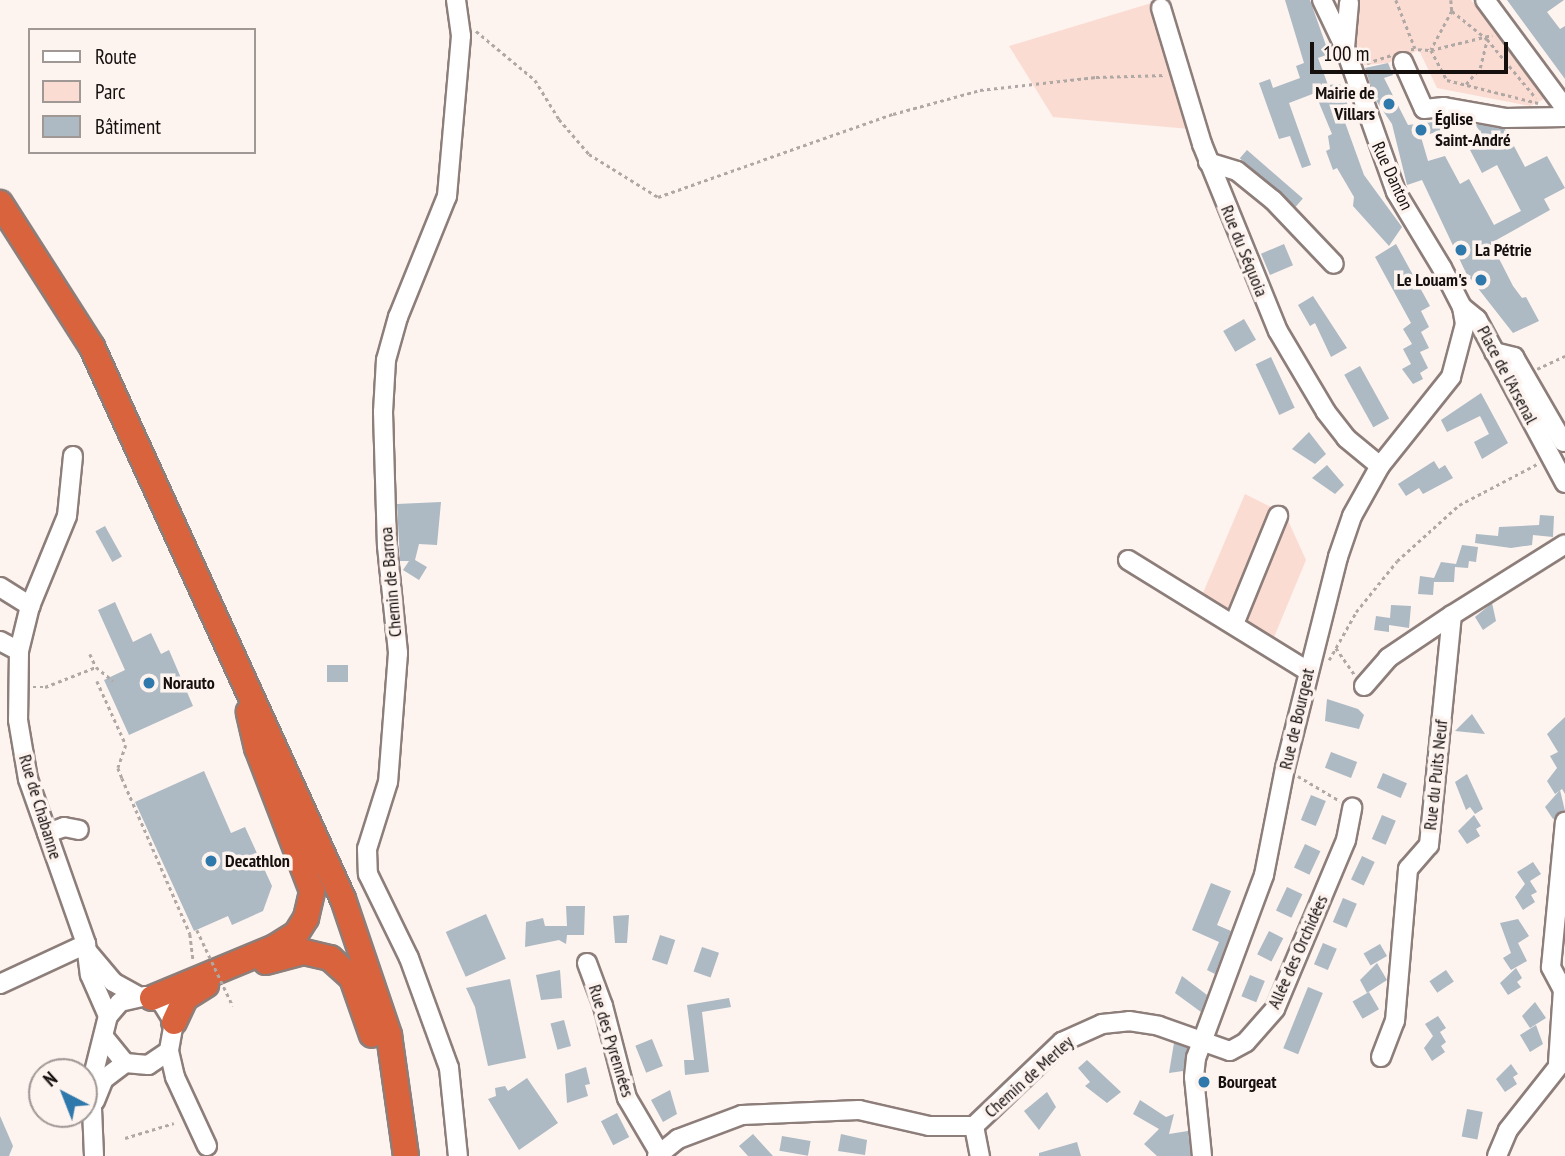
<!DOCTYPE html>
<html>
<head>
<meta charset="utf-8">
<style>
	body { margin:0 }
	#map { position:relative; width:1565px; height:1156px; overflow:hidden; background:#fdf3ef; font-family:"PT Sans Narrow",sans-serif }
	div>[style] { position:absolute }
	.green>* { inset:0; background:#fbdcd2 }
	.building>* { inset:0; background:#adb9c3; transform-origin:0 0 }
	.path>* { height:2.5px; margin-top:-1.25px; transform-origin:0; background:repeating-linear-gradient(90deg,#b0a8a4 0 3.5px,transparent 0 7px) }
	.roads { filter:drop-shadow(2px 0 #8d7e7a) drop-shadow(-2px 0 #8d7e7a) drop-shadow(0 2px #8d7e7a) drop-shadow(0 -2px #8d7e7a) }
	.minor>* { height:18px; margin:-9px; padding:0 9px; transform-origin:9px; border-radius:9px; background:#fff }
	.highway>* { height:24px; margin:-12px; padding:0 12px; transform-origin:12px; border-radius:12px; background:#d9633d }
	.path-bridge>* { height:2.5px; margin-top:-1.25px; transform-origin:0; background:repeating-linear-gradient(90deg,#b0a8a4 0 3.5px,transparent 0 7px) }
	.dots>* { width:19px; height:19px; translate:-50% -50%; box-sizing:border-box; border:4px solid #fdf3ef; border-radius:50% }
	span { translate:-50% -50%; white-space:nowrap; text-align:center; line-height:1.15; -webkit-text-stroke:7px #fdf3ef; paint-order:stroke }
	.poi-label { font-size:18px; color:#15100e; font-weight:700 }
	.right { translate:-100% -50%; text-align:right }
	.left { translate:0 -50%; text-align:left }
	.street-label { font-size:18px; color:#15100e }
	.legend { position:absolute; left:28px; top:28px; width:228px; height:126px; box-sizing:border-box; background:#fdf3ef; border:2px solid #a09895; margin:0; padding:9px 12px; list-style:none; font-size:21px; color:#15100e }
	.legend li { display:flex; align-items:center; gap:14px; height:35px }
	.legend b { width:35px; border:2px solid #a09895 }
	.north { position:absolute; left:28px; top:1058px; width:70px; height:70px; box-sizing:border-box; background:#fdf3ef; border:2px solid #a09895; border-radius:50%; rotate:318deg; font-size:19px; font-weight:700; line-height:28px; text-align:center; color:#15100e }
	.north::after { content:''; display:block; margin:auto; width:24px; height:32px; background:#2e78ab; clip-path:polygon(50% 0,100% 100%,50% 72%,0 100%) }
	.scale { position:absolute; left:1310px; top:42px; width:198px; height:32px; box-sizing:border-box; border:4px solid #15100e; border-top:0; padding-left:9px; font-size:21px; line-height:24px; white-space:nowrap; color:#15100e; -webkit-text-stroke:5px #fdf3ef; paint-order:stroke }
</style>
</head>
<body>
<div id="map">
	<div class="green">
		<i style="clip-path:polygon(1360px 0,1471px 0,1544px 99px,1530px 106px,1437px 88px,1419px 50px,1388px 63px,1364px 65px,1356px 43px)"></i>
		<i style="clip-path:polygon(1158px 1px,1190px 129px,1053px 117px,1009px 46px)"></i>
		<i style="clip-path:polygon(1245px 494px,1285px 514px,1306px 560px,1272px 642px,1200px 600px)"></i>
	</div>
	<div class="building">
		<i style="clip-path:polygon(1285px 0,1310px 0,1329px 54px,1318px 58px,1328px 85px,1340px 84px,1351px 114px,1343px 117px,1364px 175px,1402px 227px,1389px 246px,1353px 206px,1354px 197px,1337px 168px,1333px 170px,1326px 151px,1330px 149px,1328px 136px,1332px 134px,1315px 93px,1289px 103px,1311px 165px,1302px 168px,1290px 136px,1279px 139px,1259px 83px,1270px 79px,1273px 88px,1300px 78px,1296px 66px,1304px 63px)"></i>
		<i style="clip-path:polygon(1507px 0,1564px 0,1547px 12px,1560px 29px,1565px 26px,1565px 79px)"></i>
		<i style="clip-path:polygon(1388px 63px,1393px 75px,1384px 78px,1408px 125px,1451px 120px,1453px 126px,1421px 137px,1428px 161px,1445px 156px,1460px 184px,1469px 179px,1494px 225px,1521px 211px,1497px 165px,1482px 173px,1470px 150px,1487px 142px,1475px 124px,1505px 129px,1525px 167px,1547px 156px,1565px 188px,1544px 199px,1550px 210px,1491px 243px,1513px 286px,1522px 298px,1526px 297px,1539px 321px,1513px 333px,1466px 273px,1422px 180px,1407px 185px,1392px 124px,1375px 99px,1365px 68px)"></i>
		<i style="left:1247px;top:150px;width:74px;height:11px;rotate:41deg"></i>
		<i style="left:1284px;top:244px;width:23px;height:25px;rotate:67deg"></i>
		<i style="clip-path:polygon(1396px 244px,1430px 306px,1421px 311px,1429px 327px,1421px 332px,1429px 348px,1420px 352px,1428px 368px,1420px 373px,1423px 379px,1413px 384px,1402px 369px,1411px 364px,1403px 349px,1412px 344px,1403px 329px,1411px 323px,1375px 257px)"></i>
		<i style="clip-path:polygon(1313px 296px,1347px 348px,1331px 357px,1315px 323px,1310px 326px,1298px 305px)"></i>
		<i style="left:1244px;top:319px;width:24px;height:24px;rotate:60deg"></i>
		<i style="left:1271px;top:357px;width:56px;height:17px;rotate:65deg"></i>
		<i style="left:1360px;top:366px;width:60px;height:18px;rotate:61deg"></i>
		<i style="clip-path:polygon(1481px 393px,1508px 443px,1482px 459px,1474px 442px,1489px 434px,1480px 416px,1447px 432px,1441px 420px)"></i>
		<i style="clip-path:polygon(1309px 432px,1326px 454px,1315px 464px,1292px 449px)"></i>
		<i style="clip-path:polygon(1434px 461px,1439px 469px,1445px 465px,1453px 478px,1423px 494px,1419px 488px,1406px 496px,1398px 484px)"></i>
		<i style="clip-path:polygon(1327px 465px,1344px 485px,1335px 494px,1312px 478px)"></i>
		<i style="clip-path:polygon(441px 502px,437px 545px,419px 544px,415px 560px,427px 567px,419px 580px,403px 570px,409px 561px,400px 561px,397px 504px)"></i>
		<i style="clip-path:polygon(1540px 515px,1554px 516px,1553px 537px,1533px 535px,1532px 545px,1511px 548px,1475px 543px,1476px 534px,1498px 536px,1499px 527px,1539px 525px)"></i>
		<i style="left:105px;top:526px;width:35px;height:11px;rotate:61deg"></i>
		<i style="clip-path:polygon(1462px 545px,1478px 547px,1476px 562px,1469px 561px,1468px 568px,1455px 567px,1454px 582px,1434px 582px,1433px 595px,1418px 594px,1420px 576px,1434px 578px,1441px 562px,1456px 564px)"></i>
		<i style="clip-path:polygon(115px 602px,133px 642px,151px 633px,161px 654px,169px 650px,193px 706px,129px 735px,104px 680px,125px 670px,98px 610px)"></i>
		<i style="clip-path:polygon(1492px 603px,1496px 621px,1483px 630px,1475px 617px)"></i>
		<i style="clip-path:polygon(1391px 605px,1411px 606px,1409px 628px,1389px 625px,1389px 632px,1374px 630px,1376px 616px,1390px 618px)"></i>
		<i style="left:327px;top:665px;width:21px;height:17px"></i>
		<i style="clip-path:polygon(1327px 699px,1358px 709px,1364px 715px,1359px 729px,1325px 721px)"></i>
		<i style="clip-path:polygon(1472px 714px,1485px 734px,1455px 731px)"></i>
		<i style="clip-path:polygon(1565px 717px,1565px 794px,1562px 789px,1555px 794px,1547px 781px,1557px 768px,1550px 756px,1558px 752px,1547px 734px)"></i>
		<i style="left:1331px;top:752px;width:28px;height:17px;rotate:21deg"></i>
		<i style="clip-path:polygon(204px 771px,231px 833px,245px 827px,272px 886px,263px 911px,232px 925px,228px 916px,194px 931px,135px 802px)"></i>
		<i style="left:1383px;top:773px;width:26px;height:16px;rotate:23deg"></i>
		<i style="clip-path:polygon(1467px 774px,1483px 809px,1475px 814px,1470px 807px,1466px 810px,1455px 782px)"></i>
		<i style="clip-path:polygon(1560px 790px,1565px 811px,1553px 819px,1545px 807px)"></i>
		<i style="left:1311px;top:795px;width:16px;height:27px;rotate:22deg"></i>
		<i style="left:1382px;top:815px;width:15px;height:26px;rotate:23deg"></i>
		<i style="clip-path:polygon(1474px 815px,1481px 826px,1476px 829px,1480px 836px,1467px 844px,1458px 831px)"></i>
		<i style="left:1305px;top:844px;width:17px;height:26px;rotate:25deg"></i>
		<i style="left:1362px;top:856px;width:14px;height:26px;rotate:25deg"></i>
		<i style="clip-path:polygon(1533px 862px,1541px 874px,1530px 881px,1537px 892px,1531px 895px,1535px 902px,1523px 910px,1515px 897px,1525px 884px,1517px 872px)"></i>
		<i style="clip-path:polygon(1211px 883px,1231px 891px,1217px 925px,1231px 931px,1215px 974px,1207px 970px,1219px 942px,1192px 930px)"></i>
		<i style="left:1287px;top:887px;width:17px;height:26px;rotate:25deg"></i>
		<i style="left:1343px;top:898px;width:15px;height:26px;rotate:23deg"></i>
		<i style="clip-path:polygon(566px 906px,585px 906px,584px 935px,567px 935px,566px 944px,559px 940px,525px 947px,526px 922px,543px 918px,545px 926px,567px 926px)"></i>
		<i style="left:486px;top:914px;width:49px;height:44px;rotate:66deg"></i>
		<i style="clip-path:polygon(629px 915px,627px 943px,615px 943px,613px 916px)"></i>
		<i style="clip-path:polygon(1518px 919px,1529px 936px,1518px 943px,1527px 961px,1511px 970px,1503px 958px,1511px 953px,1500px 923px)"></i>
		<i style="left:1269px;top:931px;width:16px;height:26px;rotate:27deg"></i>
		<i style="left:660px;top:935px;width:16px;height:26px;rotate:18deg"></i>
		<i style="left:1323px;top:943px;width:15px;height:23px;rotate:23deg"></i>
		<i style="left:1380px;top:944px;width:14px;height:19px;rotate:60deg"></i>
		<i style="left:702px;top:947px;width:18px;height:26px;rotate:19deg"></i>
		<i style="clip-path:polygon(1377px 963px,1387px 980px,1367px 993px,1360px 980px)"></i>
		<i style="clip-path:polygon(1516px 968px,1522px 978px,1517px 982px,1521px 987px,1508px 995px,1500px 983px)"></i>
		<i style="clip-path:polygon(560px 970px,562px 998px,541px 1000px,536px 975px)"></i>
		<i style="left:1446px;top:970px;width:14px;height:20px;rotate:56deg"></i>
		<i style="left:1250px;top:975px;width:16px;height:23px;rotate:22deg"></i>
		<i style="clip-path:polygon(1182px 976px,1207px 995px,1201px 1012px,1175px 993px)"></i>
		<i style="clip-path:polygon(510px 979px,526px 1058px,488px 1066px,475px 1007px,466px 988px)"></i>
		<i style="left:1308px;top:987px;width:16px;height:66px;rotate:22deg"></i>
		<i style="left:1369px;top:992px;width:20px;height:19px;rotate:60deg"></i>
		<i style="clip-path:polygon(729px 998px,731px 1007px,702px 1012px,709px 1072px,685px 1075px,684px 1060px,694px 1060px,687px 1005px)"></i>
		<i style="clip-path:polygon(1535px 1002px,1546px 1018px,1530px 1028px,1522px 1016px)"></i>
		<i style="clip-path:polygon(1438px 1016px,1446px 1028px,1434px 1036px,1440px 1032px,1446px 1042px,1441px 1046px,1445px 1052px,1432px 1061px,1424px 1048px,1433px 1036px,1425px 1024px)"></i>
		<i style="left:564px;top:1020px;width:27px;height:14px;rotate:75deg"></i>
		<i style="clip-path:polygon(1536px 1025px,1543px 1044px,1530px 1052px,1520px 1035px)"></i>
		<i style="left:652px;top:1039px;width:29px;height:18px;rotate:68deg"></i>
		<i style="clip-path:polygon(1174px 1043px,1188px 1048px,1183px 1071px,1169px 1073px)"></i>
		<i style="clip-path:polygon(1087px 1060px,1121px 1092px,1107px 1103px,1085px 1086px,1090px 1082px,1078px 1068px)"></i>
		<i style="clip-path:polygon(1511px 1064px,1518px 1074px,1513px 1077px,1517px 1084px,1505px 1092px,1496px 1079px)"></i>
		<i style="clip-path:polygon(586px 1067px,590px 1084px,585px 1085px,588px 1096px,567px 1103px,565px 1074px)"></i>
		<i style="clip-path:polygon(527px 1078px,558px 1123px,519px 1150px,488px 1099px,496px 1096px,495px 1088px,505px 1086px,508px 1091px)"></i>
		<i style="clip-path:polygon(670px 1090px,677px 1114px,663px 1122px,651px 1100px)"></i>
		<i style="clip-path:polygon(1047px 1092px,1056px 1107px,1039px 1130px,1024px 1111px)"></i>
		<i style="clip-path:polygon(1140px 1100px,1166px 1117px,1174px 1114px,1169px 1134px,1188px 1131px,1191px 1156px,1157px 1156px,1144px 1144px,1159px 1129px,1133px 1114px)"></i>
		<i style="left:1467px;top:1109px;width:16px;height:28px;rotate:11deg"></i>
		<i style="left:617px;top:1113px;width:27px;height:18px;rotate:63deg"></i>
		<i style="clip-path:polygon(0 1116px,13px 1146px,9px 1156px,0 1156px)"></i>
		<i style="clip-path:polygon(753px 1134px,762px 1144px,773px 1156px,748px 1156px,739px 1146px)"></i>
		<i style="clip-path:polygon(841px 1134px,867px 1140px,865px 1155px,838px 1151px)"></i>
		<i style="left:782px;top:1136px;width:29px;height:15px;rotate:10deg"></i>
		<i style="clip-path:polygon(1077px 1142px,1081px 1156px,1039px 1156px,1039px 1153px)"></i>
	</div>
	<div class="path">
		<i style="left:1396px;top:0;width:52px;rotate:68.4deg"></i>
		<i style="left:1451px;top:0;width:11px;rotate:85deg"></i>
		<i style="left:1452px;top:11px;width:44px;rotate:118.3deg"></i>
		<i style="left:1431px;top:50px;width:63px;rotate:-13.8deg"></i>
		<i style="left:1452px;top:11px;width:45px;rotate:38.7deg"></i>
		<i style="left:1487px;top:39px;width:77px;rotate:50.3deg"></i>
		<i style="left:476px;top:31px;width:77px;rotate:39.7deg"></i>
		<i style="left:535px;top:80px;width:46px;rotate:58.4deg"></i>
		<i style="left:559px;top:119px;width:46px;rotate:49.4deg"></i>
		<i style="left:589px;top:154px;width:81px;rotate:31.9deg"></i>
		<i style="left:658px;top:197px;width:249px;rotate:-19.5deg"></i>
		<i style="left:893px;top:114px;width:90px;rotate:-15.4deg"></i>
		<i style="left:980px;top:90px;width:117px;rotate:-6.4deg"></i>
		<i style="left:1096px;top:77px;width:70px;rotate:-1.6deg"></i>
		<i style="left:1411px;top:49px;width:20px;rotate:3deg"></i>
		<i style="left:1431px;top:50px;width:34px;rotate:62deg"></i>
		<i style="left:1447px;top:80px;width:94px;rotate:14.2deg"></i>
		<i style="left:1367px;top:63px;width:25px;rotate:-18deg"></i>
		<i style="left:1466px;top:84px;width:21px;rotate:-49deg"></i>
		<i style="left:1480px;top:68px;width:30px;rotate:-76deg"></i>
		<i style="left:1537px;top:369px;width:31px;rotate:-25deg"></i>
		<i style="left:1336px;top:648px;width:32px;rotate:55deg"></i>
		<i style="left:90px;top:654px;width:14px;rotate:65deg"></i>
		<i style="left:96px;top:667px;width:22px;rotate:39deg"></i>
		<i style="left:1329px;top:660px;width:55px;rotate:-60.6deg"></i>
		<i style="left:1356px;top:612px;width:65px;rotate:-51.2deg"></i>
		<i style="left:1397px;top:561px;width:84px;rotate:-42.1deg"></i>
		<i style="left:1459px;top:505px;width:90px;rotate:-27.7deg"></i>
		<i style="left:97px;top:681px;width:70px;rotate:65.6deg"></i>
		<i style="left:126px;top:745px;width:24px;rotate:109deg"></i>
		<i style="left:118px;top:768px;width:11px;rotate:68deg"></i>
		<i style="left:122px;top:778px;width:170px;rotate:66.4deg"></i>
		<i style="left:190px;top:934px;width:25px;rotate:83deg"></i>
		<i style="left:33px;top:687px;width:12px"></i>
		<i style="left:45px;top:687px;width:55px;rotate:-21.4deg"></i>
		<i style="left:1298px;top:776px;width:49px;rotate:30.8deg"></i>
		<i style="left:125px;top:1138px;width:51px;rotate:-17deg"></i>
	</div>
	<div class="roads">
		<div class="minor">
			<i style="left:456px;top:0;width:36px;rotate:82deg"></i>
			<i style="left:461px;top:36px;width:161px;rotate:95deg"></i>
			<i style="left:447px;top:196px;width:131px;rotate:112deg"></i>
			<i style="left:398px;top:317px;width:45px;rotate:105.6deg"></i>
			<i style="left:386px;top:360px;width:52px;rotate:93.3deg"></i>
			<i style="left:383px;top:412px;width:134px;rotate:88.3deg"></i>
			<i style="left:387px;top:546px;width:108px;rotate:84.1deg"></i>
			<i style="left:398px;top:653px;width:129px;rotate:94.4deg"></i>
			<i style="left:388px;top:782px;width:70px;rotate:107.4deg"></i>
			<i style="left:367px;top:849px;width:25px;rotate:88deg"></i>
			<i style="left:368px;top:874px;width:93px;rotate:64deg"></i>
			<i style="left:409px;top:958px;width:117px;rotate:70deg"></i>
			<i style="left:449px;top:1068px;width:88px;rotate:84.2deg"></i>
			<i style="left:1485px;top:0;width:134px;rotate:53.5deg"></i>
			<i style="left:1161px;top:8px;width:142px;rotate:73.2deg"></i>
			<i style="left:1202px;top:144px;width:202px;rotate:67.9deg"></i>
			<i style="left:1278px;top:331px;width:94px;rotate:59.3deg"></i>
			<i style="left:1326px;top:412px;width:33px;rotate:52deg"></i>
			<i style="left:1346px;top:438px;width:44px;rotate:39.5deg"></i>
			<i style="left:1345px;top:48px;width:45px;rotate:-84.9deg"></i>
			<i style="left:1403px;top:62px;width:51px;rotate:65.9deg"></i>
			<i style="left:1424px;top:109px;width:20px;rotate:-6deg"></i>
			<i style="left:1444px;top:107px;width:62px;rotate:10.2deg"></i>
			<i style="left:1505px;top:118px;width:60px;rotate:-1deg"></i>
			<i style="left:1208px;top:162px;width:30px;rotate:17deg"></i>
			<i style="left:1237px;top:171px;width:46px;rotate:38.9deg"></i>
			<i style="left:1273px;top:200px;width:88px;rotate:46.4deg"></i>
			<i style="left:1462px;top:307px;width:19px;rotate:39deg"></i>
			<i style="left:1477px;top:319px;width:186px;rotate:61.8deg"></i>
			<i style="left:1494px;top:352px;width:21px;rotate:14deg"></i>
			<i style="left:1514px;top:357px;width:98px;rotate:60deg"></i>
			<i style="left:73px;top:456px;width:60px;rotate:95.7deg"></i>
			<i style="left:67px;top:516px;width:97px;rotate:112.3deg"></i>
			<i style="left:30px;top:606px;width:46px;rotate:103.7deg"></i>
			<i style="left:19px;top:651px;width:69px;rotate:90.8deg"></i>
			<i style="left:18px;top:720px;width:60px;rotate:80.4deg"></i>
			<i style="left:28px;top:779px;width:175px;rotate:70.6deg"></i>
			<i style="left:86px;top:944px;width:31px;rotate:83deg"></i>
			<i style="left:90px;top:975px;width:45px;rotate:66.3deg"></i>
			<i style="left:1128px;top:560px;width:211px;rotate:31.7deg"></i>
			<i style="left:0;top:587px;width:36px;rotate:32deg"></i>
			<i style="left:1234px;top:624px;width:117px;rotate:-67.8deg"></i>
			<i style="left:0;top:641px;width:21px;rotate:28deg"></i>
			<i style="left:1364px;top:686px;width:37px;rotate:-49deg"></i>
			<i style="left:1388px;top:658px;width:77px;rotate:-33.9deg"></i>
			<i style="left:47px;top:833px;width:18px;rotate:-19deg"></i>
			<i style="left:64px;top:827px;width:15px;rotate:11deg"></i>
			<i style="left:88px;top:952px;width:39px;rotate:50deg"></i>
			<i style="left:113px;top:982px;width:29px;rotate:29deg"></i>
			<i style="left:587px;top:963px;width:46px;rotate:69.6deg"></i>
			<i style="left:603px;top:1006px;width:95px;rotate:75.4deg"></i>
			<i style="left:627px;top:1098px;width:65px;rotate:59.5deg"></i>
			<i style="left:0;top:984px;width:95px;rotate:-24.9deg"></i>
			<i style="left:169px;top:1051px;width:27px;rotate:77deg"></i>
			<i style="left:175px;top:1077px;width:76px;rotate:65.1deg"></i>
			<i style="left:1381px;top:1057px;width:39px;rotate:-69deg"></i>
			<i style="left:1395px;top:1021px;width:153px;rotate:-85.1deg"></i>
			<i style="left:1408px;top:869px;width:32px;rotate:-49deg"></i>
			<i style="left:1429px;top:845px;width:231px;rotate:-84.3deg"></i>
			<i style="left:1452px;top:615px;width:133px;rotate:-32.1deg"></i>
			<i style="left:1558px;top:1063px;width:73px;rotate:-86.1deg"></i>
			<i style="left:1563px;top:990px;width:26px;rotate:-118deg"></i>
			<i style="left:1551px;top:967px;width:146px;rotate:-84.5deg"></i>
			<i style="left:95px;top:1101px;width:24px;rotate:-68deg"></i>
			<i style="left:104px;top:1079px;width:26px;rotate:-37deg"></i>
			<i style="left:974px;top:1126px;width:31px;rotate:79deg"></i>
			<i style="left:94px;top:1156px;width:72px;rotate:-92.4deg"></i>
			<i style="left:91px;top:1084px;width:70px;rotate:-76deg"></i>
			<i style="left:108px;top:1016px;width:18px;rotate:-49deg"></i>
			<i style="left:120px;top:1002px;width:26px;rotate:-13deg"></i>
			<i style="left:145px;top:996px;width:18px;rotate:22deg"></i>
			<i style="left:162px;top:1003px;width:22px;rotate:58deg"></i>
			<i style="left:174px;top:1022px;width:29px;rotate:100deg"></i>
			<i style="left:169px;top:1051px;width:25px;rotate:146deg"></i>
			<i style="left:148px;top:1065px;width:23px;rotate:-175deg"></i>
			<i style="left:125px;top:1063px;width:32px;rotate:-129deg"></i>
			<i style="left:657px;top:1156px;width:27px;rotate:-39deg"></i>
			<i style="left:678px;top:1139px;width:68px;rotate:-20.6deg"></i>
			<i style="left:742px;top:1115px;width:117px;rotate:-2.4deg"></i>
			<i style="left:859px;top:1110px;width:72px;rotate:12.9deg"></i>
			<i style="left:929px;top:1126px;width:45px"></i>
			<i style="left:974px;top:1126px;width:122px;rotate:-43.7deg"></i>
			<i style="left:1062px;top:1042px;width:44px;rotate:-24.2deg"></i>
			<i style="left:1102px;top:1024px;width:27px;rotate:-6deg"></i>
			<i style="left:1129px;top:1021px;width:30px;rotate:9deg"></i>
			<i style="left:1159px;top:1026px;width:75px;rotate:19.4deg"></i>
			<i style="left:1230px;top:1051px;width:18px;rotate:-29deg"></i>
			<i style="left:1246px;top:1042px;width:44px;rotate:-48.7deg"></i>
			<i style="left:1275px;top:1009px;width:183px;rotate:-67.2deg"></i>
			<i style="left:1346px;top:840px;width:33px;rotate:-79deg"></i>
			<i style="left:1202px;top:1156px;width:79px;rotate:-95.8deg"></i>
			<i style="left:1194px;top:1077px;width:19px;rotate:-84deg"></i>
			<i style="left:1196px;top:1058px;width:195px;rotate:-69.6deg"></i>
			<i style="left:1264px;top:875px;width:109px;rotate:-78.9deg"></i>
			<i style="left:1285px;top:768px;width:218px;rotate:-75.9deg"></i>
			<i style="left:1338px;top:557px;width:43px;rotate:-71.1deg"></i>
			<i style="left:1352px;top:516px;width:57px;rotate:-60.8deg"></i>
			<i style="left:1380px;top:466px;width:114px;rotate:-51.4deg"></i>
			<i style="left:1451px;top:377px;width:55px;rotate:-75.2deg"></i>
			<i style="left:1465px;top:324px;width:17px;rotate:-100deg"></i>
			<i style="left:1462px;top:307px;width:44px;rotate:-117.1deg"></i>
			<i style="left:1442px;top:268px;width:89px;rotate:-121.2deg"></i>
			<i style="left:1396px;top:192px;width:153px;rotate:-109.5deg"></i>
			<i style="left:1345px;top:48px;width:53px;rotate:-115.6deg"></i>
			<i style="left:1497px;top:1156px;width:28px;rotate:-67deg"></i>
			<i style="left:1508px;top:1130px;width:92px;rotate:-51.6deg"></i>
		</div>
		<div class="highway">
			<i style="left:0;top:203px;width:171px;rotate:57.4deg"></i>
			<i style="left:92px;top:347px;width:606px;rotate:65.55deg"></i>
			<i style="left:343px;top:899px;width:144px;rotate:71.3deg"></i>
			<i style="left:389px;top:1035px;width:122px;rotate:82deg"></i>
			<i style="left:266px;top:962px;width:39px;rotate:-15deg"></i>
			<i style="left:304px;top:952px;width:27px;rotate:13deg"></i>
			<i style="left:330px;top:958px;width:30px;rotate:42deg"></i>
			<i style="left:352px;top:978px;width:60px;rotate:70.7deg"></i>
			<i style="left:152px;top:998px;width:133px;rotate:-22.5deg"></i>
			<i style="left:275px;top:947px;width:25px;rotate:-32deg"></i>
			<i style="left:296px;top:934px;width:19px;rotate:-58deg"></i>
			<i style="left:306px;top:918px;width:28px;rotate:-77deg"></i>
			<i style="left:312px;top:891px;width:153px;rotate:-111deg"></i>
			<i style="left:257px;top:748px;width:37px;rotate:-103deg"></i>
			<i style="left:174px;top:1022px;width:26px;rotate:-65deg"></i>
			<i style="left:185px;top:998px;width:25px;rotate:-32deg"></i>
		</div>
	</div>
	<div class="path-bridge">
		<i style="left:197px;top:930px;width:84px;rotate:64.7deg"></i>
	</div>
	<div class="dots">
		<i style="left:1389px;top:104px;background:#2e78ab"></i>
		<i style="left:1421px;top:130px;background:#2e78ab"></i>
		<i style="left:1461px;top:250px;background:#2e78ab"></i>
		<i style="left:1481px;top:280px;background:#2e78ab"></i>
		<i style="left:149px;top:683px;background:#2e78ab"></i>
		<i style="left:211px;top:861px;background:#2e78ab"></i>
		<i style="left:1204px;top:1082px;background:#2e78ab"></i>
	</div>
	<div class="poi-label">
		<span class="right" style="left:1375px;top:104px">Mairie de<br>Villars</span>
		<span class="left" style="left:1435px;top:130px">Église<br>Saint-André</span>
		<span class="left" style="left:1475px;top:250px">La Pétrie</span>
		<span class="right" style="left:1467px;top:280px">Le Louam's</span>
		<span class="left" style="left:163px;top:683px">Norauto</span>
		<span class="left" style="left:225px;top:861px">Decathlon</span>
		<span class="left" style="left:1218px;top:1082px">Bourgeat</span>
	</div>
	<div class="street-label">
		<span style="left:1392px;top:176px;rotate:65deg">Rue Danton</span>
		<span style="left:1244px;top:251px;rotate:68deg">Rue du Séquoia</span>
		<span style="left:1507px;top:375px;rotate:62deg">Place de l'Arsenal</span>
		<span style="left:391px;top:582px;rotate:-95deg">Chemin de Barroa</span>
		<span style="left:1297px;top:719px;rotate:-77deg">Rue de Bourgeat</span>
		<span style="left:1436px;top:775px;rotate:-84deg">Rue du Puits Neuf</span>
		<span style="left:40px;top:807px;rotate:73deg">Rue de Chabanne</span>
		<span style="left:1298px;top:952px;rotate:-66deg">Allée des Orchidées</span>
		<span style="left:611px;top:1041px;rotate:73deg">Rue des Pyrennées</span>
		<span style="left:1029px;top:1077px;rotate:-42deg">Chemin de Merley</span>
	</div>
	<ul class="legend">
	<li><b style="height:9px;background:#fff"></b>Route</li>
	<li><b style="height:19px;background:#fbdcd2"></b>Parc</li>
	<li><b style="height:19px;background:#adb9c3"></b>Bâtiment</li>
	</ul>
	<div class="north">N</div>
	<div class="scale">100 m</div>
</div>
</body>
</html>
